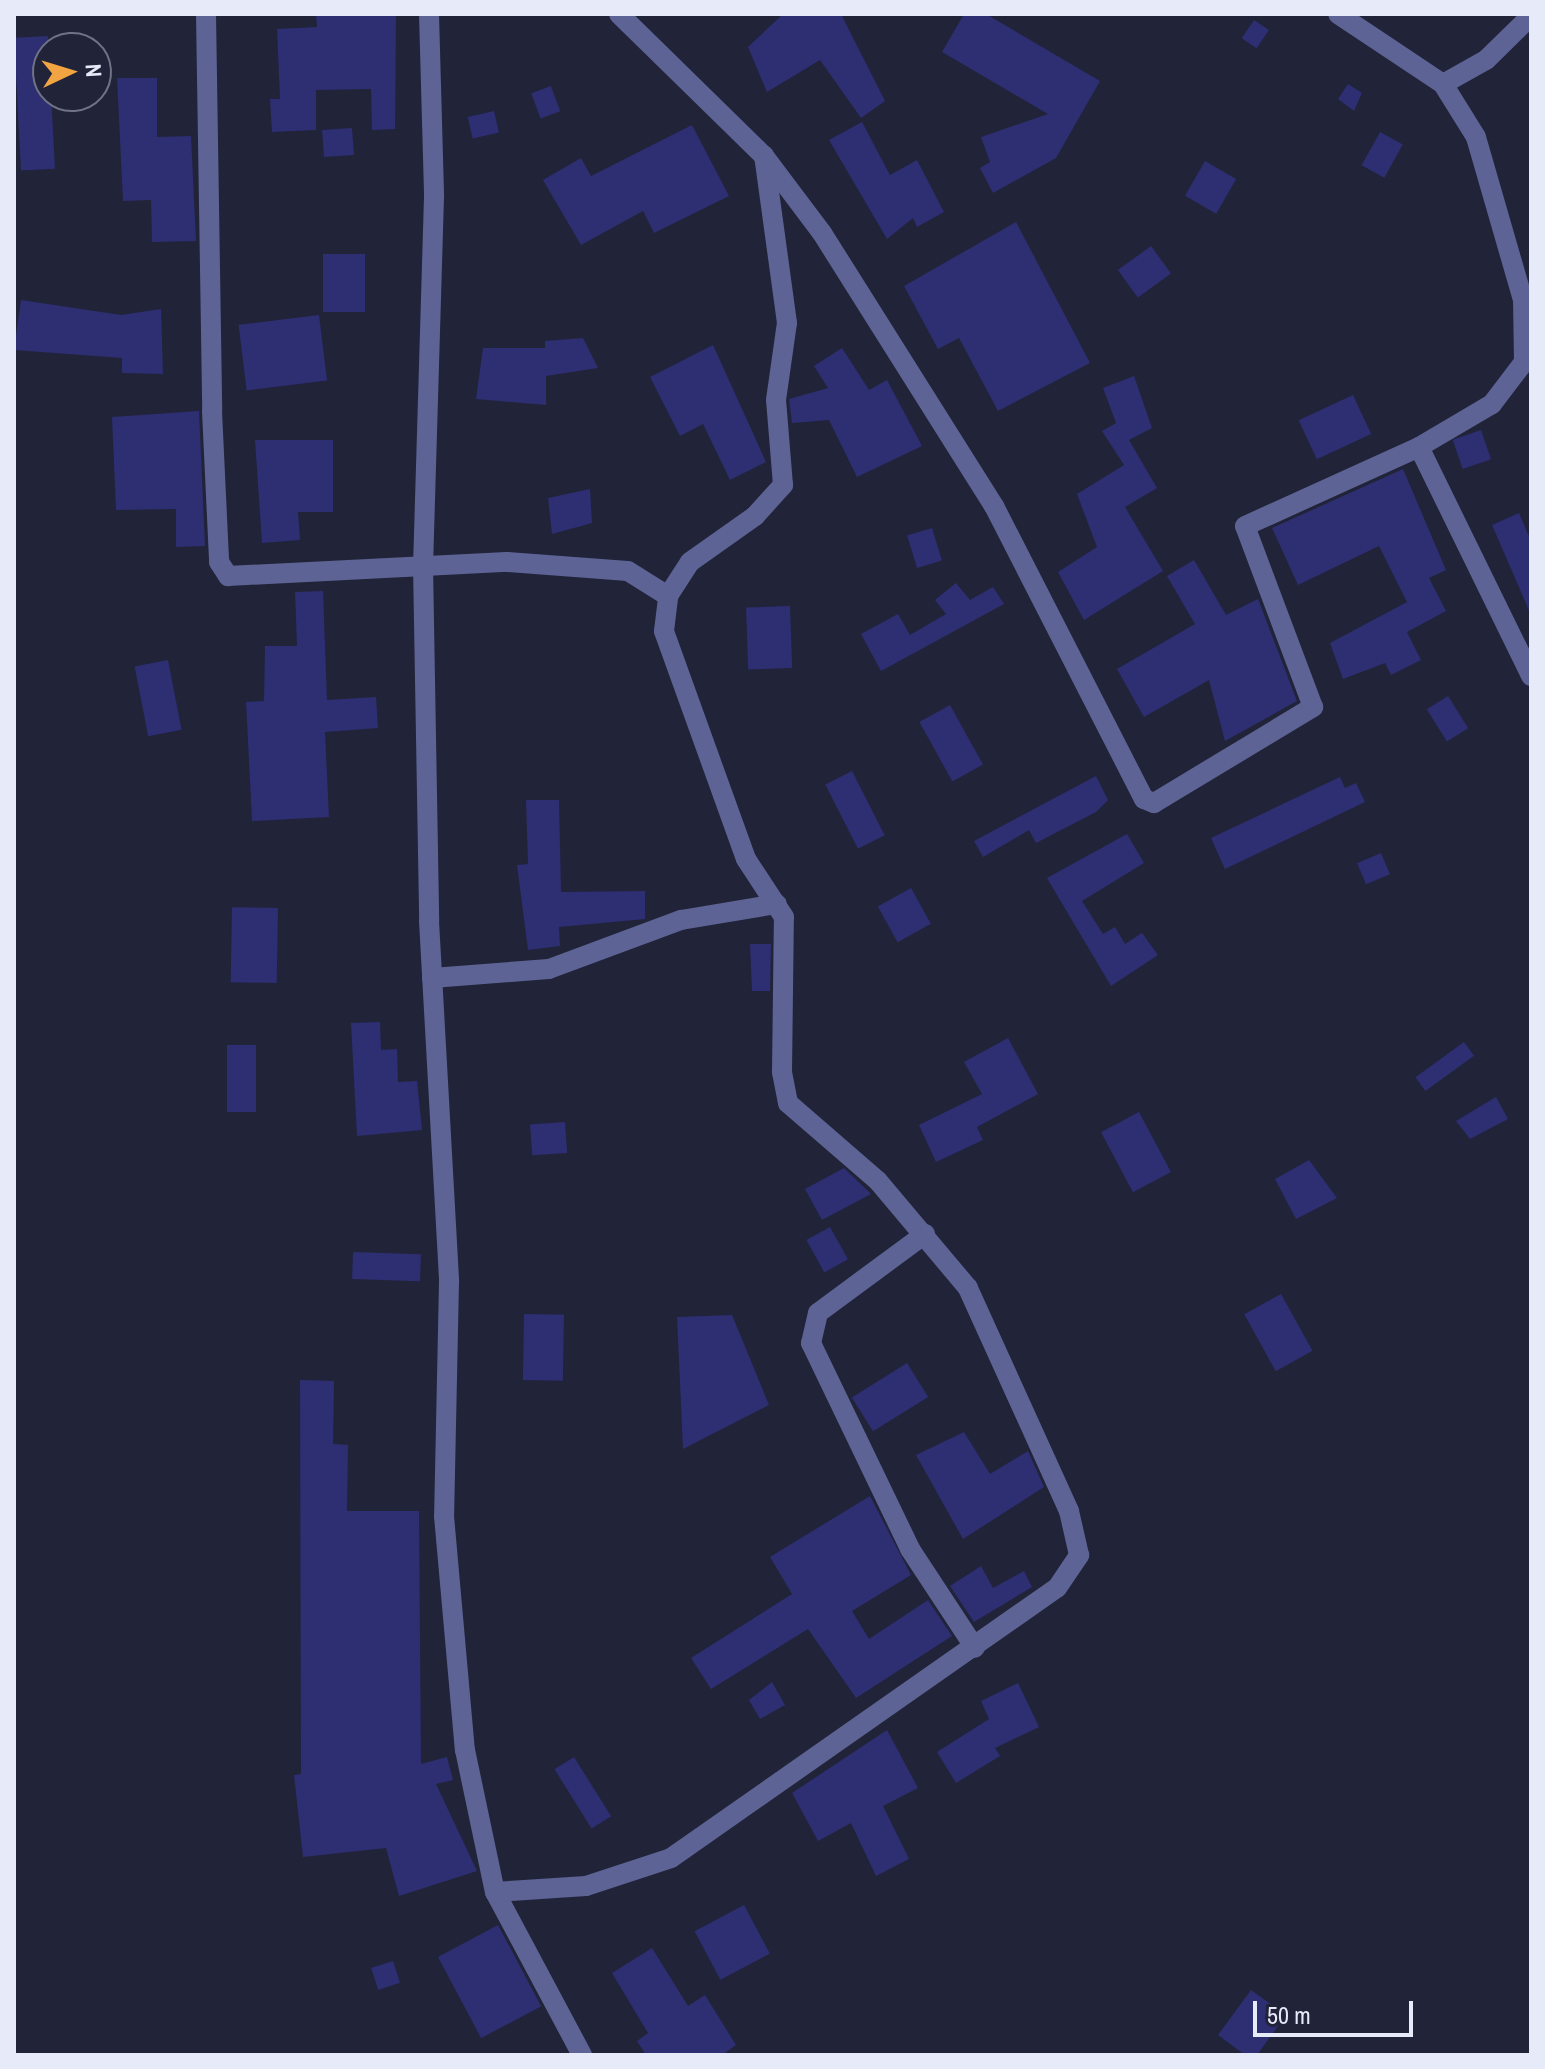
<!DOCTYPE html>
<html>
<head>
<meta charset="utf-8">
<style>
	body { margin:0 }
	#map { position:relative; width:1545px; height:2069px; overflow:hidden; background:#212339; font-family:"Archivo Narrow",sans-serif }
	div>[style] { position:absolute }
	.building>* { inset:0; background:#2e2e72; transform-origin:0 0 }
	.minor>* { height:20px; margin:-10px; padding:0 10px; transform-origin:10px; border-radius:10px; background:#5d6394 }
	span { translate:-50% -50%; white-space:nowrap; text-align:center; line-height:1.15; -webkit-text-stroke:6px #212339; paint-order:stroke }
	.frame { position:absolute; inset:0; border:16px solid #e7eaf8; pointer-events:none }
	.north { position:absolute; left:32px; top:32px; width:80px; height:80px; box-sizing:border-box; background:#212339; border:2px solid #707385; border-radius:50%; rotate:86deg; font-size:22px; font-weight:700; line-height:32px; text-align:center; color:#e7eaf8 }
	.north::after { content:''; display:block; margin:auto; width:28px; height:36px; background:#f3a442; clip-path:polygon(50% 0,100% 100%,50% 72%,0 100%) }
	.scale { position:absolute; left:1253px; top:2001px; width:160px; height:36px; box-sizing:border-box; border:4px solid #e7eaf8; border-top:0; padding-left:10px; font-size:24px; line-height:28px; white-space:nowrap; color:#e7eaf8; -webkit-text-stroke:6px #212339; paint-order:stroke }
</style>
</head>
<body>
<div id="map">
	<div class="building">
		<i style="clip-path:polygon(316px 14px,396px 14px,395px 129px,372px 130px,371px 89px,316px 90px,316px 130px,272px 132px,270px 99px,280px 99px,277px 29px,317px 27px)"></i>
		<i style="clip-path:polygon(783px 14px,841px 14px,885px 101px,861px 118px,820px 60px,767px 92px,748px 47px)"></i>
		<i style="clip-path:polygon(964px 14px,986px 14px,1100px 81px,1056px 158px,993px 193px,980px 168px,990px 162px,981px 137px,1048px 114px,942px 52px)"></i>
		<i style="left:1254px;top:20px;width:18px;height:22px;rotate:34deg"></i>
		<i style="left:48px;top:36px;width:133px;height:34px;rotate:87deg"></i>
		<i style="clip-path:polygon(117px 78px,157px 78px,157px 137px,191px 136px,196px 241px,152px 242px,151px 200px,123px 201px)"></i>
		<i style="clip-path:polygon(1348px 84px,1362px 93px,1354px 111px,1338px 99px)"></i>
		<i style="left:551px;top:86px;width:27px;height:21px;rotate:70deg"></i>
		<i style="left:494px;top:111px;width:22px;height:27px;rotate:77deg"></i>
		<i style="clip-path:polygon(862px 122px,890px 175px,917px 160px,944px 212px,917px 227px,913px 218px,887px 239px,829px 140px)"></i>
		<i style="clip-path:polygon(692px 125px,729px 196px,654px 233px,643px 211px,581px 245px,543px 180px,581px 158px,591px 176px)"></i>
		<i style="left:352px;top:128px;width:27px;height:30px;rotate:86deg"></i>
		<i style="left:1380px;top:132px;width:26px;height:38px;rotate:29deg"></i>
		<i style="left:1205px;top:161px;width:36px;height:40px;rotate:30deg"></i>
		<i style="clip-path:polygon(1016px 222px,1090px 363px,998px 411px,959px 338px,938px 349px,904px 286px)"></i>
		<i style="left:1151px;top:246px;width:34px;height:41px;rotate:54deg"></i>
		<i style="left:323px;top:254px;width:42px;height:58px"></i>
		<i style="clip-path:polygon(21px 300px,121px 315px,161px 309px,163px 374px,122px 373px,122px 358px,14px 350px)"></i>
		<i style="left:319px;top:315px;width:66px;height:81px;rotate:83deg"></i>
		<i style="clip-path:polygon(583px 338px,598px 368px,546px 376px,546px 405px,476px 399px,483px 348px,545px 348px,545px 341px)"></i>
		<i style="clip-path:polygon(713px 345px,766px 462px,730px 480px,703px 424px,680px 436px,650px 377px)"></i>
		<i style="clip-path:polygon(842px 348px,869px 390px,887px 380px,922px 446px,857px 477px,829px 420px,792px 423px,789px 399px,828px 388px,814px 366px)"></i>
		<i style="clip-path:polygon(1134px 376px,1152px 428px,1129px 440px,1157px 488px,1125px 507px,1163px 571px,1084px 620px,1058px 572px,1097px 547px,1077px 494px,1124px 465px,1102px 431px,1116px 423px,1103px 388px)"></i>
		<i style="left:1353px;top:395px;width:43px;height:60px;rotate:65deg"></i>
		<i style="clip-path:polygon(199px 411px,205px 546px,176px 547px,176px 509px,116px 510px,112px 417px)"></i>
		<i style="left:1481px;top:430px;width:31px;height:30px;rotate:71deg"></i>
		<i style="clip-path:polygon(255px 440px,333px 440px,333px 512px,298px 512px,300px 540px,262px 543px)"></i>
		<i style="clip-path:polygon(1403px 469px,1446px 570px,1429px 578px,1446px 611px,1407px 632px,1421px 660px,1391px 675px,1385px 663px,1343px 679px,1330px 643px,1407px 602px,1379px 546px,1298px 585px,1272px 528px)"></i>
		<i style="clip-path:polygon(590px 489px,592px 523px,552px 534px,548px 498px)"></i>
		<i style="clip-path:polygon(1519px 513px,1531px 541px,1531px 615px,1492px 525px)"></i>
		<i style="left:932px;top:528px;width:34px;height:26px;rotate:73deg"></i>
		<i style="clip-path:polygon(1194px 560px,1226px 615px,1258px 599px,1297px 701px,1225px 741px,1209px 680px,1144px 717px,1117px 669px,1195px 624px,1167px 576px)"></i>
		<i style="clip-path:polygon(956px 583px,970px 600px,993px 587px,1004px 604px,881px 671px,861px 634px,898px 614px,910px 635px,946px 614px,935px 600px)"></i>
		<i style="clip-path:polygon(323px 591px,327px 700px,376px 697px,378px 728px,325px 732px,329px 817px,252px 821px,246px 702px,264px 701px,265px 646px,297px 646px,295px 592px)"></i>
		<i style="left:790px;top:606px;width:62px;height:44px;rotate:88deg"></i>
		<i style="left:168px;top:660px;width:71px;height:34px;rotate:79deg"></i>
		<i style="left:1448px;top:696px;width:38px;height:25px;rotate:58deg"></i>
		<i style="left:950px;top:705px;width:68px;height:35px;rotate:61deg"></i>
		<i style="left:852px;top:771px;width:72px;height:30px;rotate:63deg"></i>
		<i style="clip-path:polygon(1096px 776px,1108px 800px,1096px 812px,1036px 843px,1029px 830px,983px 857px,974px 841px)"></i>
		<i style="clip-path:polygon(1340px 777px,1345px 788px,1356px 783px,1365px 802px,1225px 869px,1211px 838px)"></i>
		<i style="clip-path:polygon(526px 800px,559px 800px,561px 892px,645px 891px,645px 919px,559px 927px,560px 946px,528px 950px,517px 865px,528px 864px)"></i>
		<i style="clip-path:polygon(1127px 834px,1144px 863px,1082px 901px,1103px 934px,1115px 927px,1125px 944px,1142px 933px,1158px 955px,1111px 986px,1047px 878px)"></i>
		<i style="left:1381px;top:853px;width:23px;height:26px;rotate:67deg"></i>
		<i style="left:911px;top:888px;width:41px;height:38px;rotate:61deg"></i>
		<i style="left:278px;top:908px;width:75px;height:46px;rotate:91deg"></i>
		<i style="clip-path:polygon(750px 944px,771px 944px,770px 991px,752px 991px)"></i>
		<i style="clip-path:polygon(380px 1022px,381px 1050px,397px 1049px,398px 1082px,417px 1081px,422px 1130px,357px 1136px,351px 1023px)"></i>
		<i style="clip-path:polygon(1008px 1038px,1038px 1094px,977px 1127px,983px 1140px,936px 1162px,919px 1125px,982px 1094px,964px 1062px)"></i>
		<i style="left:1464px;top:1042px;width:17px;height:60px;rotate:54deg"></i>
		<i style="left:227px;top:1045px;width:29px;height:67px"></i>
		<i style="clip-path:polygon(1496px 1097px,1508px 1119px,1470px 1139px,1456px 1121px)"></i>
		<i style="left:1139px;top:1112px;width:68px;height:43px;rotate:62deg"></i>
		<i style="left:565px;top:1122px;width:31px;height:35px;rotate:86deg"></i>
		<i style="clip-path:polygon(1309px 1160px,1337px 1198px,1296px 1219px,1275px 1179px)"></i>
		<i style="clip-path:polygon(844px 1168px,871px 1194px,822px 1220px,805px 1189px)"></i>
		<i style="left:830px;top:1227px;width:37px;height:27px;rotate:61deg"></i>
		<i style="left:353px;top:1252px;width:68px;height:27px;rotate:2deg"></i>
		<i style="left:1281px;top:1294px;width:65px;height:42px;rotate:61deg"></i>
		<i style="left:524px;top:1314px;width:40px;height:66px;rotate:1deg"></i>
		<i style="clip-path:polygon(732px 1315px,769px 1405px,683px 1449px,677px 1317px)"></i>
		<i style="left:907px;top:1363px;width:40px;height:65px;rotate:58deg"></i>
		<i style="clip-path:polygon(300px 1380px,334px 1381px,333px 1444px,348px 1445px,347px 1511px,419px 1511px,421px 1764px,447px 1757px,453px 1780px,436px 1784px,477px 1871px,399px 1896px,386px 1848px,303px 1857px,294px 1775px,301px 1774px)"></i>
		<i style="clip-path:polygon(964px 1432px,990px 1474px,1028px 1451px,1044px 1487px,963px 1539px,916px 1455px)"></i>
		<i style="clip-path:polygon(870px 1496px,911px 1575px,852px 1611px,869px 1639px,928px 1600px,952px 1636px,856px 1698px,808px 1629px,711px 1689px,691px 1658px,792px 1594px,770px 1557px)"></i>
		<i style="clip-path:polygon(981px 1566px,993px 1588px,1024px 1571px,1032px 1587px,974px 1622px,950px 1586px)"></i>
		<i style="clip-path:polygon(772px 1682px,785px 1705px,760px 1719px,749px 1700px)"></i>
		<i style="clip-path:polygon(1018px 1683px,1039px 1727px,995px 1748px,1000px 1756px,956px 1783px,937px 1752px,989px 1719px,981px 1701px)"></i>
		<i style="clip-path:polygon(887px 1730px,918px 1788px,883px 1806px,909px 1859px,876px 1876px,851px 1823px,818px 1841px,792px 1793px)"></i>
		<i style="left:574px;top:1757px;width:70px;height:23px;rotate:58deg"></i>
		<i style="left:744px;top:1905px;width:55px;height:56px;rotate:62deg"></i>
		<i style="left:498px;top:1925px;width:92px;height:68px;rotate:62deg"></i>
		<i style="clip-path:polygon(652px 1948px,688px 2006px,705px 1995px,736px 2045px,722px 2055px,646px 2055px,637px 2041px,648px 2033px,612px 1973px)"></i>
		<i style="left:393px;top:1961px;width:23px;height:23px;rotate:72deg"></i>
		<i style="clip-path:polygon(1251px 1990px,1286px 2015px,1257px 2055px,1245px 2055px,1218px 2035px)"></i>
	</div>
	<div class="minor">
		<i style="left:206px;top:14px;width:397px;rotate:89.1deg"></i>
		<i style="left:212px;top:411px;width:151px;rotate:87.3deg"></i>
		<i style="left:219px;top:562px;width:17px;rotate:57deg"></i>
		<i style="left:228px;top:576px;width:279px;rotate:-2.9deg"></i>
		<i style="left:507px;top:562px;width:121px;rotate:4.3deg"></i>
		<i style="left:628px;top:571px;width:47px;rotate:32deg"></i>
		<i style="left:429px;top:14px;width:183px;rotate:88.4deg"></i>
		<i style="left:434px;top:197px;width:368px;rotate:91.7deg"></i>
		<i style="left:423px;top:565px;width:356px;rotate:89deg"></i>
		<i style="left:429px;top:921px;width:362px;rotate:86.8deg"></i>
		<i style="left:449px;top:1282px;width:234px;rotate:91.2deg"></i>
		<i style="left:444px;top:1516px;width:235px;rotate:84.9deg"></i>
		<i style="left:465px;top:1750px;width:145px;rotate:78.1deg"></i>
		<i style="left:495px;top:1892px;width:185px;rotate:61.9deg"></i>
		<i style="left:619px;top:14px;width:203px;rotate:44.4deg"></i>
		<i style="left:764px;top:156px;width:96px;rotate:53deg"></i>
		<i style="left:822px;top:233px;width:323px;rotate:57.8deg"></i>
		<i style="left:994px;top:506px;width:329px;rotate:62.9deg"></i>
		<i style="left:1144px;top:799px;width:11px;rotate:22deg"></i>
		<i style="left:1154px;top:803px;width:186px;rotate:-31.1deg"></i>
		<i style="left:1313px;top:707px;width:193px;rotate:-110.6deg"></i>
		<i style="left:1245px;top:526px;width:191px;rotate:-24.4deg"></i>
		<i style="left:1419px;top:447px;width:85px;rotate:-30.5deg"></i>
		<i style="left:1492px;top:404px;width:53px;rotate:-52.7deg"></i>
		<i style="left:1524px;top:362px;width:62px;rotate:-90.9deg"></i>
		<i style="left:1523px;top:300px;width:170px;rotate:-106.1deg"></i>
		<i style="left:1476px;top:137px;width:62px;rotate:-121.9deg"></i>
		<i style="left:1443px;top:84px;width:126px;rotate:-146.3deg"></i>
		<i style="left:1443px;top:84px;width:49px;rotate:-29.2deg"></i>
		<i style="left:1486px;top:60px;width:63px;rotate:-44.4deg"></i>
		<i style="left:1419px;top:447px;width:255px;rotate:63.9deg"></i>
		<i style="left:432px;top:978px;width:117px;rotate:-4.4deg"></i>
		<i style="left:549px;top:969px;width:141px;rotate:-20.4deg"></i>
		<i style="left:681px;top:920px;width:97px;rotate:-9.5deg"></i>
		<i style="left:925px;top:1234px;width:133px;rotate:143.6deg"></i>
		<i style="left:818px;top:1313px;width:31px;rotate:103deg"></i>
		<i style="left:811px;top:1343px;width:229px;rotate:64.3deg"></i>
		<i style="left:910px;top:1549px;width:118px;rotate:56.7deg"></i>
		<i style="left:495px;top:1892px;width:91px;rotate:-3.8deg"></i>
		<i style="left:586px;top:1886px;width:89px;rotate:-18.2deg"></i>
		<i style="left:671px;top:1858px;width:471px;rotate:-35deg"></i>
		<i style="left:1057px;top:1588px;width:40px;rotate:-56deg"></i>
		<i style="left:1079px;top:1555px;width:45px;rotate:-102.8deg"></i>
		<i style="left:1069px;top:1511px;width:245px;rotate:-114.4deg"></i>
		<i style="left:968px;top:1288px;width:140px;rotate:-130.1deg"></i>
		<i style="left:878px;top:1181px;width:119px;rotate:-139.1deg"></i>
		<i style="left:788px;top:1103px;width:32px;rotate:-101deg"></i>
		<i style="left:782px;top:1072px;width:155px;rotate:-89.3deg"></i>
		<i style="left:784px;top:917px;width:69px;rotate:-123.2deg"></i>
		<i style="left:746px;top:859px;width:242px;rotate:-109.8deg"></i>
		<i style="left:664px;top:631px;width:35px;rotate:-83deg"></i>
		<i style="left:668px;top:596px;width:40px;rotate:-57.1deg"></i>
		<i style="left:690px;top:562px;width:80px;rotate:-35.3deg"></i>
		<i style="left:755px;top:516px;width:42px;rotate:-47.9deg"></i>
		<i style="left:783px;top:485px;width:85px;rotate:-94.7deg"></i>
		<i style="left:776px;top:400px;width:78px;rotate:-81.9deg"></i>
		<i style="left:787px;top:323px;width:169px;rotate:-97.8deg"></i>
	</div>
	<div class="frame"></div>
	<div class="north">N</div>
	<div class="scale">50 m</div>
</div>
</body>
</html>
